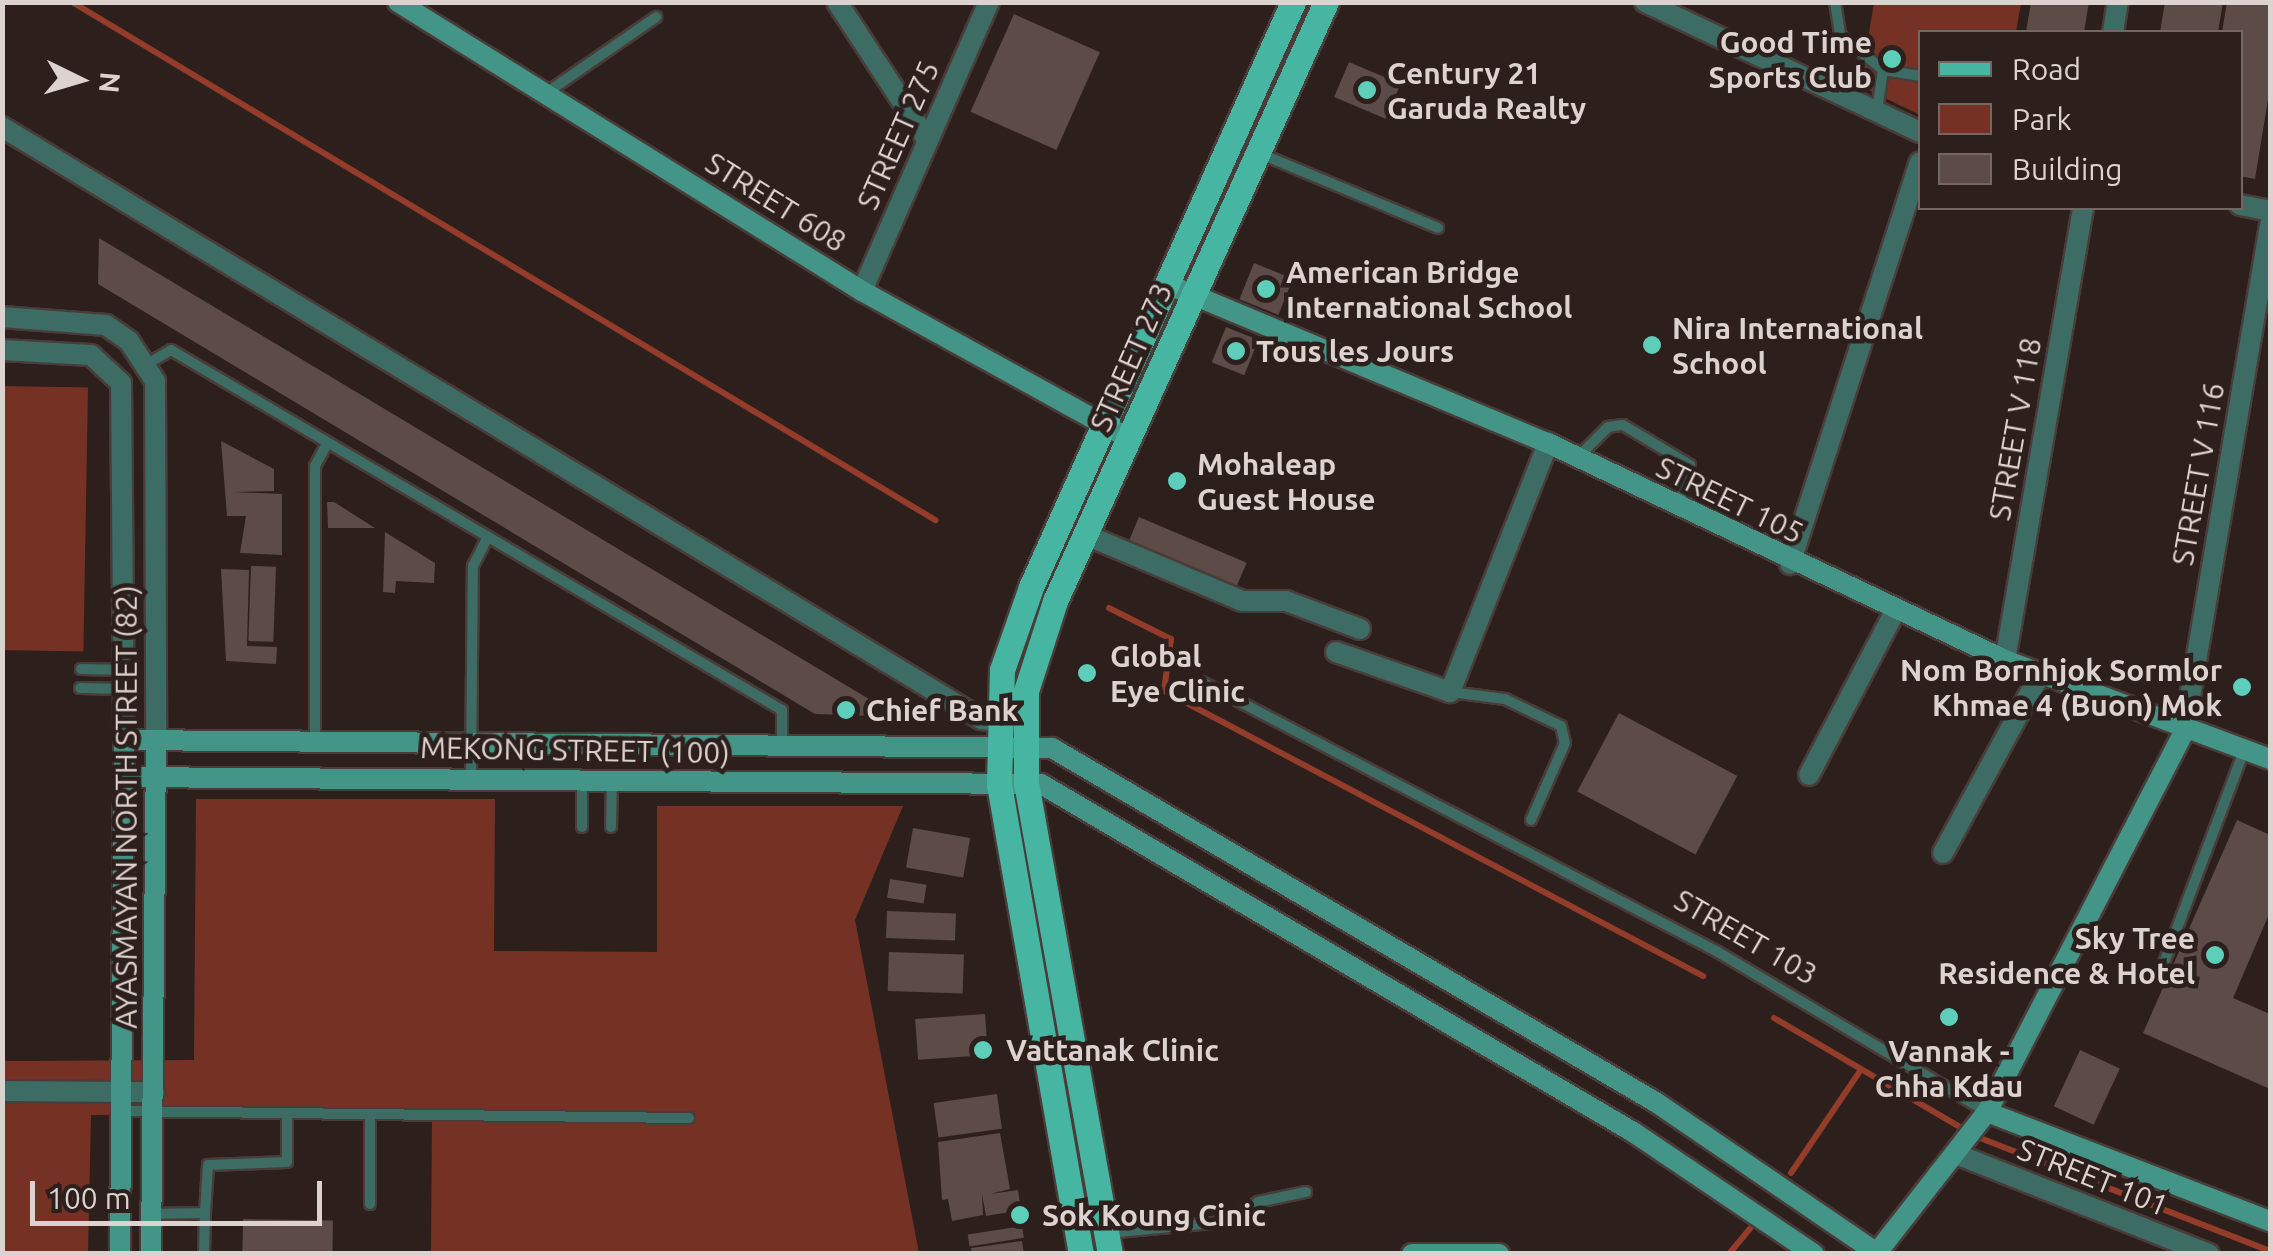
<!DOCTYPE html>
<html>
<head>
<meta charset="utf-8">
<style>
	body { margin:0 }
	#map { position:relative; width:2273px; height:1256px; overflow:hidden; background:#2d1f1c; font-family:Ubuntu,sans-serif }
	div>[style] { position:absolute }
	.green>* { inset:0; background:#753224; transform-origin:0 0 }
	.stream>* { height:6px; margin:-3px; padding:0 3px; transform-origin:3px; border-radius:3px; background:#943c2a }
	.building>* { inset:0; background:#5c4b47; transform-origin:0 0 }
	.roads { filter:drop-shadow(2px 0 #493c39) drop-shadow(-2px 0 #493c39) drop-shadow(0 2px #493c39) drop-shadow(0 -2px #493c39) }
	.lane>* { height:10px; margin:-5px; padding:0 5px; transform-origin:5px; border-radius:5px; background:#3c6c63 }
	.street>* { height:20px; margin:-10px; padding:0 10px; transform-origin:10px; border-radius:10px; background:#3c6c63 }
	.secondary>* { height:20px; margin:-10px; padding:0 10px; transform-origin:10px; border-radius:10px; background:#439687 }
	.primary>* { height:25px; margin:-12.5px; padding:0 12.5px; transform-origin:12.5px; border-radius:12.5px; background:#46b6a3 }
	.dots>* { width:28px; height:28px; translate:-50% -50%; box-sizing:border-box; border:5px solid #2d1f1c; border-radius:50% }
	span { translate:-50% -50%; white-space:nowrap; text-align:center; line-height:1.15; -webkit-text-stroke:9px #2d1f1c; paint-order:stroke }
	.poi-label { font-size:30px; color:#dcd2d0; font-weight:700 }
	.right { translate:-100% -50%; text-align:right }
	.left { translate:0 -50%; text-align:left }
	.street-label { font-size:30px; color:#dcd2d0 }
	.frame { position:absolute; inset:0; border:5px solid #dcd2d0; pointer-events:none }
	.legend { position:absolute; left:1918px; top:30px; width:325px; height:180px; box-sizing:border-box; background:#2d1f1c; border:2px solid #736764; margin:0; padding:12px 18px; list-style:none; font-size:30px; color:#dcd2d0 }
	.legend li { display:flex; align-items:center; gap:20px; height:50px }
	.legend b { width:50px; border:2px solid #736764 }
	.north { position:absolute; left:30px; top:30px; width:100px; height:100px; -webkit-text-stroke:8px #2d1f1c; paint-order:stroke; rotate:95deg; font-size:28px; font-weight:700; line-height:40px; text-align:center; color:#dcd2d0 }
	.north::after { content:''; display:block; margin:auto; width:35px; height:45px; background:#dcd2d0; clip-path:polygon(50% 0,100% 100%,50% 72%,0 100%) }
	.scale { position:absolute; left:30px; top:1181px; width:292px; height:45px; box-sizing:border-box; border:5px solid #dcd2d0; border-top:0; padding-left:12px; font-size:30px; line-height:35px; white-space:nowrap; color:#dcd2d0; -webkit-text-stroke:8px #2d1f1c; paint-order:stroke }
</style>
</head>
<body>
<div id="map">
	<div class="green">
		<i style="clip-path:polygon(1874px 3px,2021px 3px,2016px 32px,1920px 32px,1920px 115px,1860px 86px)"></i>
		<i style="left:3px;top:386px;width:85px;height:264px;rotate:1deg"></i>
		<i style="clip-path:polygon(196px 799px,495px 799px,494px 951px,657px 952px,657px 806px,903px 806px,855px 920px,919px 1253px,431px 1253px,432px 1112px,91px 1115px,88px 1253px,3px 1253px,2px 1061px,194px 1060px)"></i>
	</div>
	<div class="stream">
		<i style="left:72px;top:2px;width:1007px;rotate:30.97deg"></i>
		<i style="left:1109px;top:608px;width:69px;rotate:26.6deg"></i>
		<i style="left:1171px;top:639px;width:52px;rotate:97.7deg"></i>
		<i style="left:1164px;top:691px;width:610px;rotate:27.87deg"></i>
		<i style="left:1774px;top:1018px;width:233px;rotate:30.4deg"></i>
		<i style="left:1975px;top:1136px;width:317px;rotate:21.3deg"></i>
		<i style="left:1791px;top:1173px;width:123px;rotate:-55.9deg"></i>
		<i style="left:1729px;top:1254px;width:44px;rotate:-50.5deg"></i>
	</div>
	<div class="building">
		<i style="clip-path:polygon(2031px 2px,2089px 2px,2084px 32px,2026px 32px)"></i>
		<i style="clip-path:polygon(2165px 2px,2223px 2px,2218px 32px,2160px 32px)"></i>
		<i style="clip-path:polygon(2227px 2px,2270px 2px,2270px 87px,2255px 179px,2240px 176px,2240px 32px,2222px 32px)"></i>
		<i style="left:1014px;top:14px;width:94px;height:107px;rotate:24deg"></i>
		<i style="left:1349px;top:62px;width:56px;height:38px;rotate:23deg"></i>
		<i style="clip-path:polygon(99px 238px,874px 702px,873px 716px,815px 714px,98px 284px)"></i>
		<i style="left:1254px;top:263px;width:42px;height:39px;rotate:22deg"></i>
		<i style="left:1226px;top:327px;width:35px;height:38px;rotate:22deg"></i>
		<i style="clip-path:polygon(221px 441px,274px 469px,274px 491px,233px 492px,282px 494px,282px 555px,240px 553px,246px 516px,227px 516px)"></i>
		<i style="clip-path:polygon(327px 502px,334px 502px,375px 528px,328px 528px)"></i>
		<i style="left:1139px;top:517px;width:117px;height:33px;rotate:23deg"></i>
		<i style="clip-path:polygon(385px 532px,435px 563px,434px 583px,396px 581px,395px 593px,383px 592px)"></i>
		<i style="left:251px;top:566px;width:25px;height:75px;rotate:2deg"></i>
		<i style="clip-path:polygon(221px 569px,249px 570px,247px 646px,277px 647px,276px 664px,226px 661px)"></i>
		<i style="left:1619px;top:713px;width:134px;height:89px;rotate:28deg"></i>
		<i style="clip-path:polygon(2237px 820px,2270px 835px,2270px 912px,2233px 998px,2270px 1014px,2270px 1089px,2143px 1033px)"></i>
		<i style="left:913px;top:828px;width:58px;height:40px;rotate:10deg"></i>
		<i style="left:890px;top:879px;width:37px;height:19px;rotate:9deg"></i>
		<i style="left:887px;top:911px;width:69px;height:27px;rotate:2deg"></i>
		<i style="left:889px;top:952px;width:75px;height:39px;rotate:2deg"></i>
		<i style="left:985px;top:1014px;width:41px;height:70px;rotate:86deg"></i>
		<i style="left:2080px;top:1050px;width:44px;height:62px;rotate:25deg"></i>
		<i style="left:997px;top:1094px;width:35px;height:64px;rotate:82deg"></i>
		<i style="clip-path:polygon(1000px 1133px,1010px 1189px,990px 1194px,1018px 1190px,1021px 1210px,986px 1216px,982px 1194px,983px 1215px,952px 1221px,948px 1199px,942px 1200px,938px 1142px)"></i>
		<i style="left:243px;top:1219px;width:90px;height:35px;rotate:1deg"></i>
		<i style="left:1022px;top:1226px;width:12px;height:55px;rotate:81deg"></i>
		<i style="clip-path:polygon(1022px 1241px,1024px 1254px,972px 1254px,971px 1248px)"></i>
	</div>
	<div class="roads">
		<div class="lane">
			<i style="left:1835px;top:2px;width:33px;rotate:81deg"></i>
			<i style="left:1840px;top:35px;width:55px;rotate:39.1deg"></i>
			<i style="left:1883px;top:70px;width:41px;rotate:98.3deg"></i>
			<i style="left:1883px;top:70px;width:37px;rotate:9deg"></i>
			<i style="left:546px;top:93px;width:134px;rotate:-34.6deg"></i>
			<i style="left:1259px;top:153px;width:194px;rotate:22.7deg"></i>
			<i style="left:147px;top:364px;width:28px;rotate:-30deg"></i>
			<i style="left:171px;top:350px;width:709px;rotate:30.51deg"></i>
			<i style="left:782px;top:710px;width:35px;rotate:90deg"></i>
			<i style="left:1577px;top:458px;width:44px;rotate:-45deg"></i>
			<i style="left:1608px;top:427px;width:15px;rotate:-8deg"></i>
			<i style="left:1623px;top:425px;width:78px;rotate:30.8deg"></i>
			<i style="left:1690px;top:465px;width:44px;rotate:105.9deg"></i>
			<i style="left:81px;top:669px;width:44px;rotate:1.3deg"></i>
			<i style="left:1202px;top:682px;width:582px;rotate:27.62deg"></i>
			<i style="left:1718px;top:952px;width:313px;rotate:30.7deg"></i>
			<i style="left:80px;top:688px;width:44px;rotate:1.3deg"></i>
			<i style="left:1451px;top:692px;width:54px;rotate:7.4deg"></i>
			<i style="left:1505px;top:699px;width:62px;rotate:25.7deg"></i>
			<i style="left:1561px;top:726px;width:17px;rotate:77deg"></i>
			<i style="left:1565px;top:743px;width:84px;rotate:113.8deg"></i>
			<i style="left:315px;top:741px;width:275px;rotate:-90deg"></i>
			<i style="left:315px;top:466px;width:26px;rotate:-62deg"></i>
			<i style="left:471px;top:780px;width:214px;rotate:-89.5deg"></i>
			<i style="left:473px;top:566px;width:33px;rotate:-63deg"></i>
			<i style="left:582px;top:781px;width:46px;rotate:90deg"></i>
			<i style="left:611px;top:827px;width:46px;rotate:-88.8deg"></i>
			<i style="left:2162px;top:968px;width:232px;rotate:-69.3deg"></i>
			<i style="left:121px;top:1111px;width:568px;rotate:0.71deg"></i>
			<i style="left:370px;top:1204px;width:90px;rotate:-90deg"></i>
			<i style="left:205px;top:1213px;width:48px;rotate:-86.4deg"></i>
			<i style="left:208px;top:1165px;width:79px;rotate:-2.2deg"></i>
			<i style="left:287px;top:1162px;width:49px;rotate:-90deg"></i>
			<i style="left:152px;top:1214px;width:53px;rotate:-1.1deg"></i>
			<i style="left:205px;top:1213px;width:41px;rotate:91.4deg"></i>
			<i style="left:1107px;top:1233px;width:127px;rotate:-5.4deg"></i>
			<i style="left:1233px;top:1221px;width:31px;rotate:-37deg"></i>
			<i style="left:1258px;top:1202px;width:49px;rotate:-11.8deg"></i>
		</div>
		<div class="street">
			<i style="left:837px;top:2px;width:166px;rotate:56.8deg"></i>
			<i style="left:1645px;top:2px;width:304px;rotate:25.3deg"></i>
			<i style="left:2113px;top:32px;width:30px;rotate:-81deg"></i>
			<i style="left:2px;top:127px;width:1144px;rotate:31.16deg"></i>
			<i style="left:981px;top:719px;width:15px;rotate:8deg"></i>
			<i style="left:2240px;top:205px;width:31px;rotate:11deg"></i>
			<i style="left:862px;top:291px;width:316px;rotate:-66.3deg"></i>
			<i style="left:2px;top:317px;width:104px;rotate:4.4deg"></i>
			<i style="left:106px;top:325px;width:28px;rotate:35deg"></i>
			<i style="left:129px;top:341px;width:48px;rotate:57deg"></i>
			<i style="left:155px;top:381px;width:359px;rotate:89.8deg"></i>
			<i style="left:2px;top:350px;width:89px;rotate:3.2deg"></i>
			<i style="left:91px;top:355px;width:41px;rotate:43deg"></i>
			<i style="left:121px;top:383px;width:357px;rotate:89.5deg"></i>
			<i style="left:1086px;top:535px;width:169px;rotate:22.9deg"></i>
			<i style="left:1242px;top:601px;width:44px"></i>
			<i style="left:1286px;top:601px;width:79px;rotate:20.7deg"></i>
			<i style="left:1790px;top:564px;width:422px;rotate:-72.1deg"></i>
			<i style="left:1336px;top:652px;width:121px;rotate:19.3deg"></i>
			<i style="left:1450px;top:692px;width:268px;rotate:-68.5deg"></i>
			<i style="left:2005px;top:660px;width:459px;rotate:-80.2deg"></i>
			<i style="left:2184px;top:732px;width:514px;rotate:-80.37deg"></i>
			<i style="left:1809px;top:775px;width:185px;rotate:-62.3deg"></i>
			<i style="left:1943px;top:853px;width:204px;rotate:-61.5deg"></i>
			<i style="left:2px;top:1091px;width:152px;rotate:0.4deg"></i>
			<i style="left:1956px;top:1154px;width:272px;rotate:21.6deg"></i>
		</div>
		<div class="secondary">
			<i style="left:398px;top:2px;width:547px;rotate:31.92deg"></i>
			<i style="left:862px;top:291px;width:306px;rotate:28.9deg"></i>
			<i style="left:1167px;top:284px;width:413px;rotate:22.7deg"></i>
			<i style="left:1548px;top:443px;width:506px;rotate:25.4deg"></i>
			<i style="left:2005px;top:660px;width:283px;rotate:20.5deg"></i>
			<i style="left:124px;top:777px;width:917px;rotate:0.44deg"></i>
			<i style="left:1041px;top:784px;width:687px;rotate:30.45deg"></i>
			<i style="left:1633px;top:1132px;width:218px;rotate:34deg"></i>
			<i style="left:1987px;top:1112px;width:303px;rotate:21.1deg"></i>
			<i style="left:120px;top:1254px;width:514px;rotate:-89.55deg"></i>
			<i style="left:124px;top:740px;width:928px;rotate:0.49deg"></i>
			<i style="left:1052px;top:748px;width:701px;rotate:30.4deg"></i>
			<i style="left:1657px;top:1103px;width:268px;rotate:34.3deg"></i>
			<i style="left:151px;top:1254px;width:514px;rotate:-89.44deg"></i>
			<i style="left:1412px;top:1254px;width:87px"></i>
			<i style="left:1876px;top:1254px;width:180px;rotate:-52deg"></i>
			<i style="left:1987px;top:1112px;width:428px;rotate:-62.6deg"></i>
		</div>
		<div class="primary">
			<i style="left:1081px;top:1254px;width:477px;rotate:-99.9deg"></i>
			<i style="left:999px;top:784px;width:114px;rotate:-88.5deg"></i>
			<i style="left:1002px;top:670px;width:88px;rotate:-70.7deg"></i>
			<i style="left:1031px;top:587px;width:641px;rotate:-65.87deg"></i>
			<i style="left:1110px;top:1254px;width:477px;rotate:-100.1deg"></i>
			<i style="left:1026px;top:784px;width:93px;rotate:-90deg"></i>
			<i style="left:1026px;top:691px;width:95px;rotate:-72.1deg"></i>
			<i style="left:1055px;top:601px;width:657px;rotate:-65.66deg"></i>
		</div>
	</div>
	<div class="dots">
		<i style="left:1892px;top:59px;background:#5cceba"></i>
		<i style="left:1367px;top:90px;background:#5cceba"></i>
		<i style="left:1266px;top:289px;background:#5cceba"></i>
		<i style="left:1652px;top:345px;background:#5cceba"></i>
		<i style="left:1236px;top:351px;background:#5cceba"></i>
		<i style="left:1177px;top:481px;background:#5cceba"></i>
		<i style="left:1087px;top:673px;background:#5cceba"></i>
		<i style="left:2242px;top:687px;background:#5cceba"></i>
		<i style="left:846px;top:710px;background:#5cceba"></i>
		<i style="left:2215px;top:955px;background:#5cceba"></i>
		<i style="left:1949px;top:1017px;background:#5cceba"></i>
		<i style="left:983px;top:1050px;background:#5cceba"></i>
		<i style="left:1020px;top:1215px;background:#5cceba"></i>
	</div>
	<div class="poi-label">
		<span class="right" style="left:1872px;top:59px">Good Time<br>Sports Club</span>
		<span class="left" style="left:1387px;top:90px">Century 21<br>Garuda Realty</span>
		<span class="left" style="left:1286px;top:289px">American Bridge<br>International School</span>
		<span class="left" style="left:1672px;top:345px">Nira International<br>School</span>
		<span class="left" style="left:1256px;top:351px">Tous les Jours</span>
		<span class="left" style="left:1197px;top:481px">Mohaleap<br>Guest House</span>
		<span class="left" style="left:1110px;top:673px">Global<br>Eye Clinic</span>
		<span class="right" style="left:2222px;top:687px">Nom Bornhjok Sormlor<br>Khmae 4 (Buon) Mok</span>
		<span class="left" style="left:866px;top:710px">Chief Bank</span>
		<span class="right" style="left:2195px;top:955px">Sky Tree<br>Residence &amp; Hotel</span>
		<span class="left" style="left:1006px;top:1050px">Vattanak Clinic</span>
		<span style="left:1949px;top:1068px">Vannak -<br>Chha Kdau</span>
		<span class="left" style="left:1042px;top:1215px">Sok Koung Cinic</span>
	</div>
	<div class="street-label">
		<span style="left:898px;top:135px;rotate:-66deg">STREET 275</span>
		<span style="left:776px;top:202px;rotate:32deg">STREET 608</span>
		<span style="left:1131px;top:357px;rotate:-66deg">STREET 273</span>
		<span style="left:2015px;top:429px;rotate:-80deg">STREET V 118</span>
		<span style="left:2198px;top:474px;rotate:-80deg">STREET V 116</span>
		<span style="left:1730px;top:500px;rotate:26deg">STREET 105</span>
		<span style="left:575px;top:750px;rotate:1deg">MEKONG STREET (100)</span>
		<span style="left:126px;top:807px;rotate:-90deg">AYASMAYAN NORTH STREET (82)</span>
		<span style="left:1746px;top:937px;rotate:30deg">STREET 103</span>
		<span style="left:2093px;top:1177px;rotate:22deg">STREET 101</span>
	</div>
	<div class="frame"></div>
	<ul class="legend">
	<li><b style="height:12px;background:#46b6a3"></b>Road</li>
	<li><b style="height:28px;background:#753224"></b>Park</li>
	<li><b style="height:28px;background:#5c4b47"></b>Building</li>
	</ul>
	<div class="north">N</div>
	<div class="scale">100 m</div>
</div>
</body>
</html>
